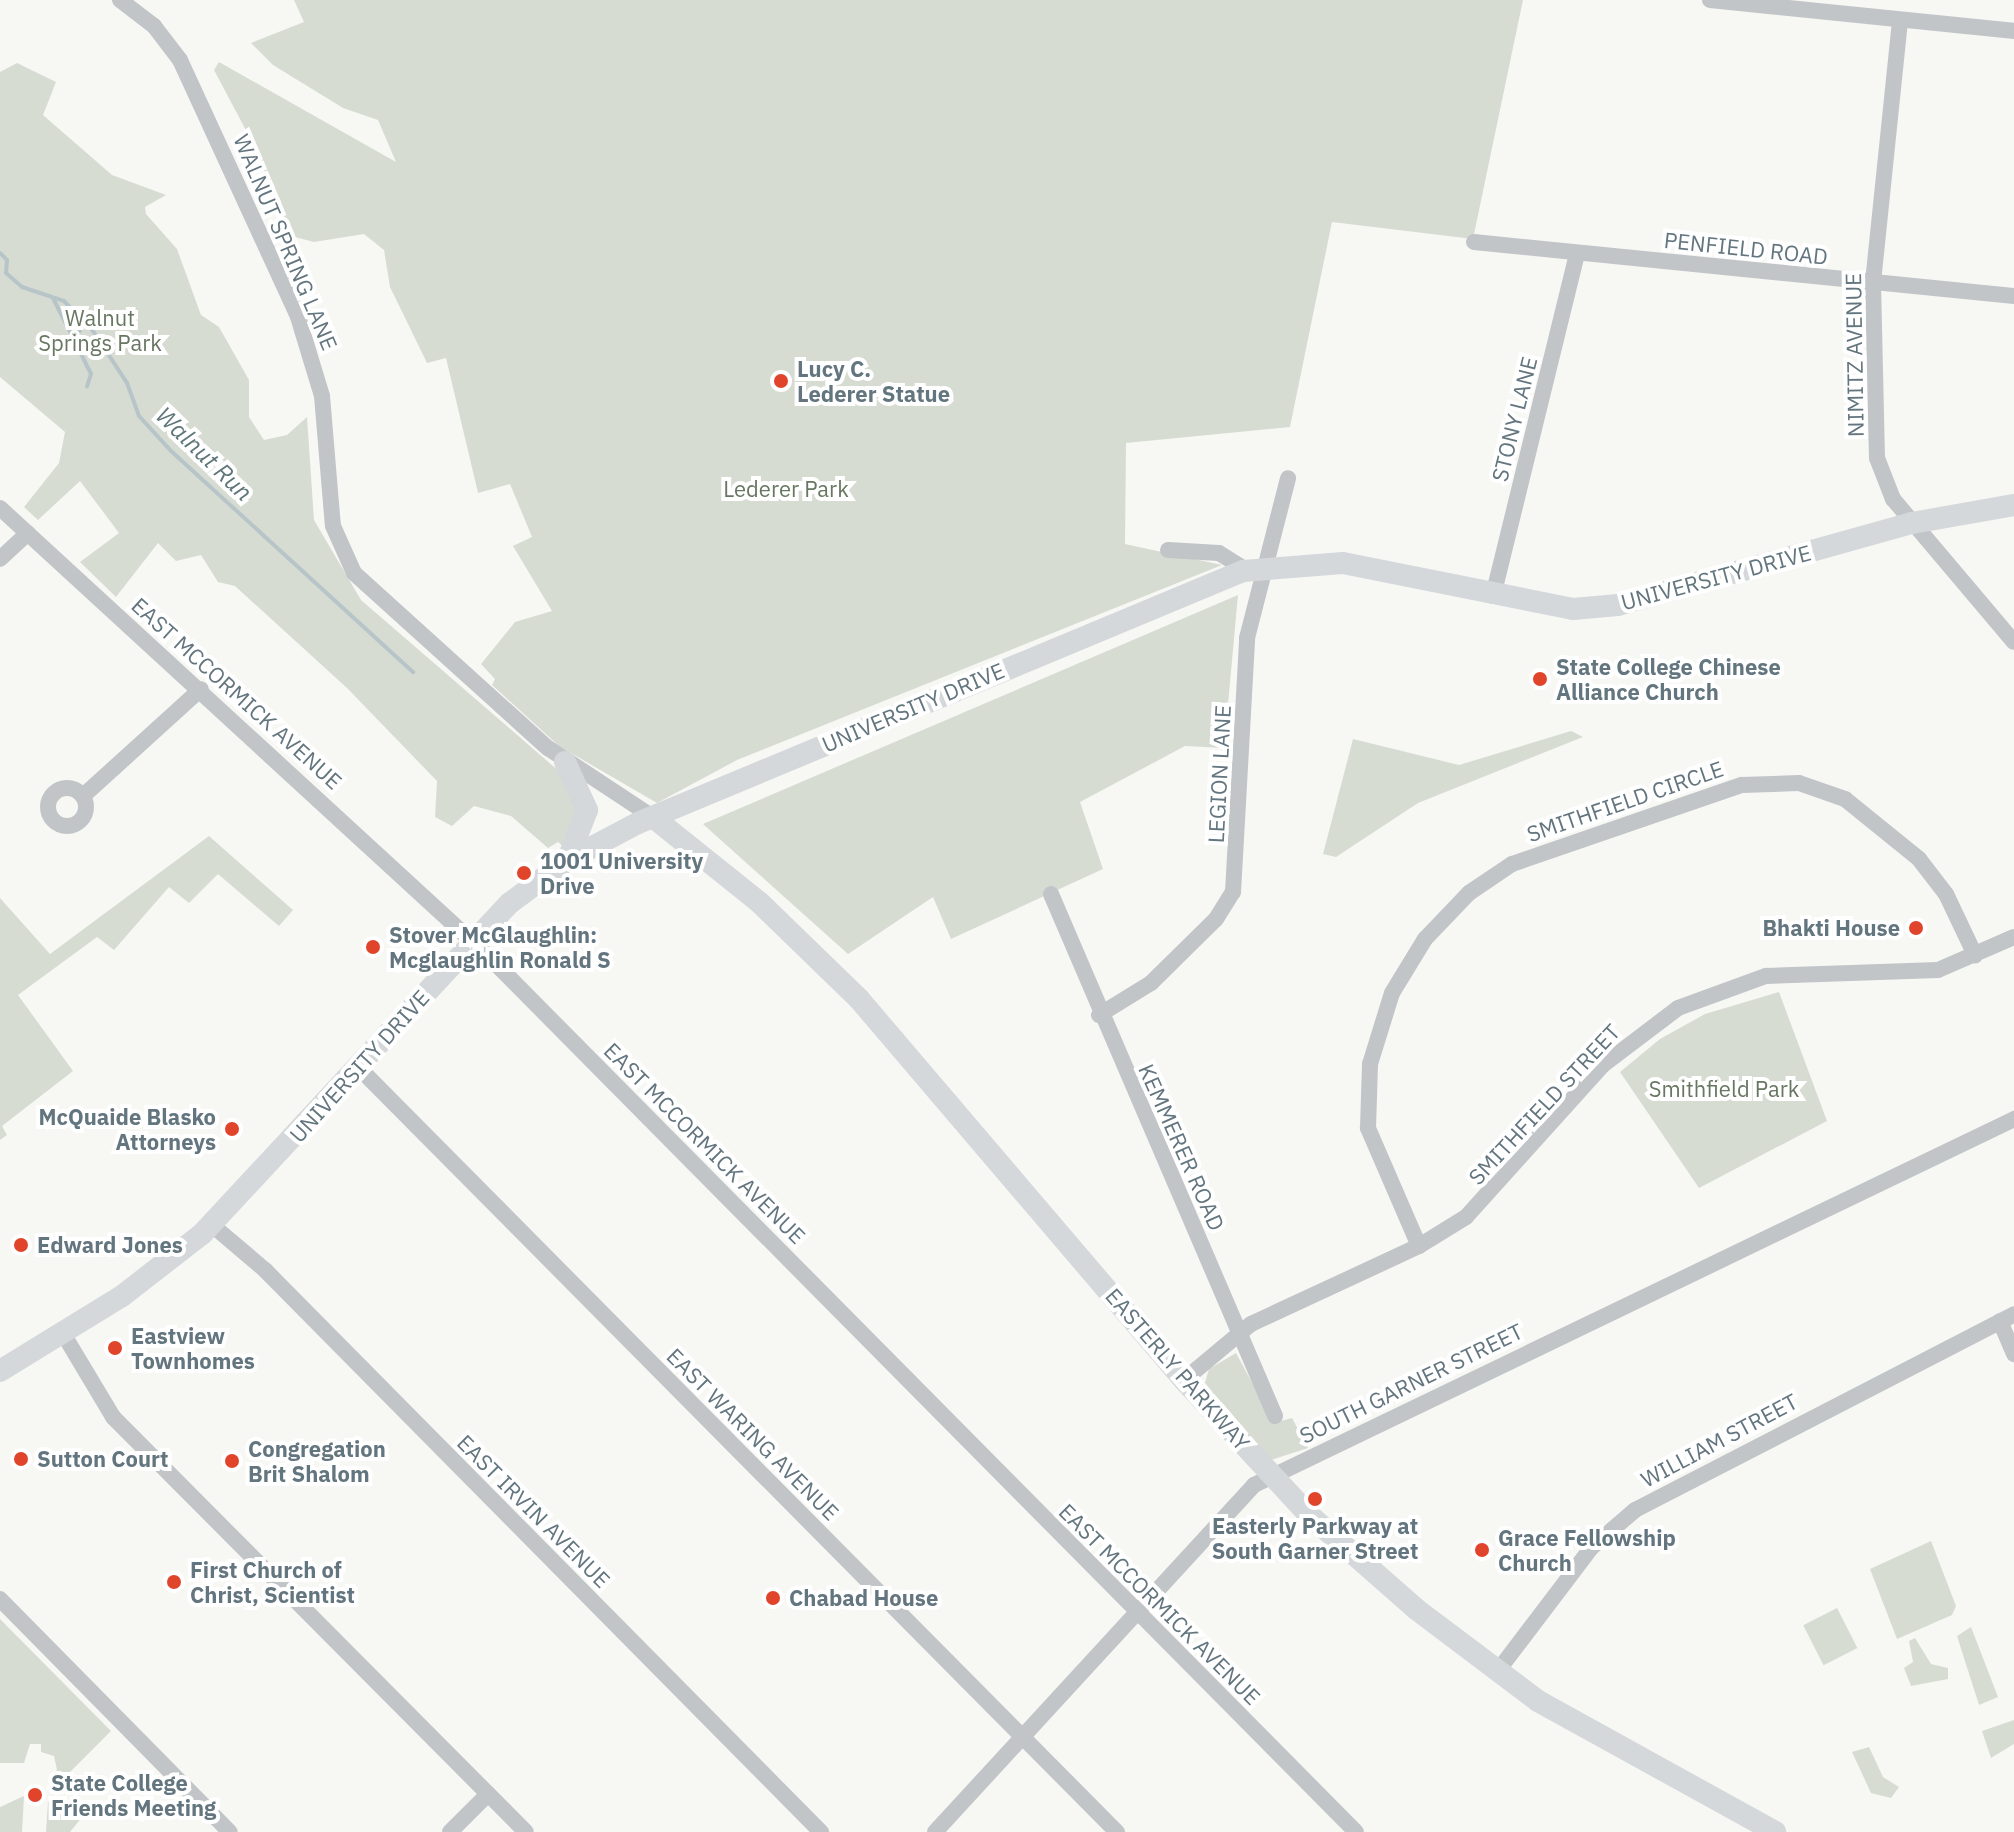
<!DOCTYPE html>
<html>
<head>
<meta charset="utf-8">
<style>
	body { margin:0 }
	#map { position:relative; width:2014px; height:1832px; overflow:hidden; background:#f7f7f4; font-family:"IBM Plex Sans",sans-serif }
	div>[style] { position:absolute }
	.green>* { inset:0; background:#d7dcd3; transform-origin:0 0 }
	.stream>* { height:4px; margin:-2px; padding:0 2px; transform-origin:2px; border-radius:2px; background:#b7c5c8 }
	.minor>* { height:16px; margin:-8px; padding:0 8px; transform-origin:8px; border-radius:8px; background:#c1c5c8 }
	.minor>.ring { margin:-8px; padding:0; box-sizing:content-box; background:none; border:16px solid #c1c5c8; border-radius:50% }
	.major>* { height:22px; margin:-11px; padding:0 11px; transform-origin:11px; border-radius:11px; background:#d4d8db }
	.dots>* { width:22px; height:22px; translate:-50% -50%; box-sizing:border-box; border:4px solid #fff; border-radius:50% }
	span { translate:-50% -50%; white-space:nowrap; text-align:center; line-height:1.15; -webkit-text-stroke:8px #fff; paint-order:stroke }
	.street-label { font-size:22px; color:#63757e }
	.park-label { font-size:22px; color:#677761 }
	.poi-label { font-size:22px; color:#63757e; font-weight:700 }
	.left { translate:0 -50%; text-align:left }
	.right { translate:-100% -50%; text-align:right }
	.water-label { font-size:24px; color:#5e7579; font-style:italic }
</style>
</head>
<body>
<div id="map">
	<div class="green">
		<i style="clip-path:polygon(294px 0,1523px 0,1473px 239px,1332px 222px,1290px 427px,1126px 443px,1125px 544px,1222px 565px,737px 760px,657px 803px,559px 746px,492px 685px,495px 679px,481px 664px,515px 622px,552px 611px,513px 546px,532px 537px,510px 484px,478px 493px,446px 358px,427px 363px,390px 287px,384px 250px,364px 234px,314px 242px,295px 237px,286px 249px,283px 244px,285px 231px,258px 153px,214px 70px,219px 62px,396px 162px,378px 120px,343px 108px,273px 65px,251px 43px,304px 22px)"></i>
		<i style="clip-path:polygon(17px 63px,56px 82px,43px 115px,112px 175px,166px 195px,145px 207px,146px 214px,177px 249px,201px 315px,219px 327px,249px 380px,249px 417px,264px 440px,287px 435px,307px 417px,314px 520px,361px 600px,568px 779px,580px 796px,565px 848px,558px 842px,548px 848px,511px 816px,474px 806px,452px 826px,435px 817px,437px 781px,347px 688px,235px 586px,218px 582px,201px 555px,176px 561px,158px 543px,116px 597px,80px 562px,119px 533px,80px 481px,38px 520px,24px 507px,59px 463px,65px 432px,0 377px,0 72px)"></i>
		<i style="clip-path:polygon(1238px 595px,1224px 748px,1185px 746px,1080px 802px,1103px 869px,951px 939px,933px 897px,848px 954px,703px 824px)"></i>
		<i style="clip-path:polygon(1571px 731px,1583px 737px,1418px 803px,1336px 857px,1323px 854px,1353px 739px,1459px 765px)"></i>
		<i style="clip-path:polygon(209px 836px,293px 910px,279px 926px,218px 874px,189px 903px,169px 887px,114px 950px,97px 937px,18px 995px,73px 1071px,2px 1126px,7px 1135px,0 1140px,0 898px,50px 954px)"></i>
		<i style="clip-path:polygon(1779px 992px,1827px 1121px,1699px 1188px,1620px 1072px,1660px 1039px,1705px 1014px)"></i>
		<i style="clip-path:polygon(1236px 1353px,1274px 1423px,1292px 1418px,1308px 1448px,1271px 1460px,1204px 1386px,1209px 1369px)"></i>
		<i style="clip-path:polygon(1931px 1541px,1956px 1606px,1952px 1615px,1897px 1639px,1870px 1569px)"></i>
		<i style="left:1837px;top:1608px;width:45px;height:38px;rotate:63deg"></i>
		<i style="clip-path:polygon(0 1619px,111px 1731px,60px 1782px,50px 1776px,57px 1770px,54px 1756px,41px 1752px,41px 1744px,30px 1744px,24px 1763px,0 1763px)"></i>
		<i style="clip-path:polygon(1971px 1627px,1998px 1697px,1979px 1705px,1957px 1636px)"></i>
		<i style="clip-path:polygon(1915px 1638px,1931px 1664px,1948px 1668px,1948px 1679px,1911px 1686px,1904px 1668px,1913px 1662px,1909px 1641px)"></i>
		<i style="clip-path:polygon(2014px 1720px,2014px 1744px,1991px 1758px,1982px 1731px)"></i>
		<i style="clip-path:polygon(1869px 1747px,1883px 1777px,1899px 1787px,1891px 1798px,1871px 1793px,1852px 1752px)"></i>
		<i style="clip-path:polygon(24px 1796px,22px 1832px,0 1832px,0 1807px)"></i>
		<i style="clip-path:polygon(48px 1801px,58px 1814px,62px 1809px,68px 1815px,79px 1805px,87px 1811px,70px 1832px,46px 1832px)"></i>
	</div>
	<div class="stream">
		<i style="left:0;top:253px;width:10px;rotate:45deg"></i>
		<i style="left:7px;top:260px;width:13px;rotate:94deg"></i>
		<i style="left:6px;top:273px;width:21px;rotate:41deg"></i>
		<i style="left:22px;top:287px;width:44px;rotate:18.4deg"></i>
		<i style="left:64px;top:301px;width:42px;rotate:46deg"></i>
		<i style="left:93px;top:331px;width:62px;rotate:56.8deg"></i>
		<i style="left:127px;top:383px;width:35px;rotate:70deg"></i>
		<i style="left:139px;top:416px;width:47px;rotate:47.6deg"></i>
		<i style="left:171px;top:451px;width:328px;rotate:42.4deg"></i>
		<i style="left:53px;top:298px;width:85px;rotate:63.4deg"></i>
		<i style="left:91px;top:374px;width:13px;rotate:108deg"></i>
		<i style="left:78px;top:314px;width:17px;rotate:83deg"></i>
	</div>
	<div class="minor">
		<i style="left:120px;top:0;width:43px;rotate:37.4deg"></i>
		<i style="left:154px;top:26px;width:43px;rotate:52.6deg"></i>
		<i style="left:180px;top:60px;width:283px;rotate:65.3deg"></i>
		<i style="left:298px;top:317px;width:83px;rotate:73.1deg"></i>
		<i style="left:322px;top:396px;width:130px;rotate:85.2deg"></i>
		<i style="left:333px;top:526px;width:51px;rotate:65.9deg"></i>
		<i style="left:354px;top:573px;width:261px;rotate:42.1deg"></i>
		<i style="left:548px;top:748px;width:127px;rotate:33.4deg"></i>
		<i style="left:1710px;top:0;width:306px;rotate:5.8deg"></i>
		<i style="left:1900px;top:21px;width:263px;rotate:95.9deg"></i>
		<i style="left:1873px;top:283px;width:175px;rotate:88.7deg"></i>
		<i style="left:1877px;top:458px;width:44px;rotate:68.7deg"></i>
		<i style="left:1893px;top:499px;width:187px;rotate:49.8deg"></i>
		<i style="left:1474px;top:242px;width:543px;rotate:5.71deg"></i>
		<i style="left:0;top:508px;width:662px;rotate:42.55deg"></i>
		<i style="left:488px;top:956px;width:1233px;rotate:45.26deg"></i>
		<i style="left:1168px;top:550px;width:51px;rotate:3.4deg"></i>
		<i style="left:1219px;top:553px;width:32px;rotate:32deg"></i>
		<i style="left:0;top:559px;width:38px;rotate:-43deg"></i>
		<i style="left:1493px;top:596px;width:353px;rotate:-76.2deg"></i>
		<i class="ring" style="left:48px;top:788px;width:22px;height:22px"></i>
		<i style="left:83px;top:796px;width:159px;rotate:-42.2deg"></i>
		<i style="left:1051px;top:894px;width:568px;rotate:66.77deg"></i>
		<i style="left:1099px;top:1015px;width:61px;rotate:-31.6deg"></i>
		<i style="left:1151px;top:983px;width:91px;rotate:-44.6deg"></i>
		<i style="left:1216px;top:919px;width:32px;rotate:-58deg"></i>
		<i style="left:1233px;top:892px;width:254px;rotate:-86.8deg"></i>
		<i style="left:1247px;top:638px;width:165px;rotate:-75.6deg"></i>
		<i style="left:358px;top:1067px;width:1078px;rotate:45.23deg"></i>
		<i style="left:212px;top:1225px;width:70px;rotate:40.3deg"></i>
		<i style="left:265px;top:1270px;width:791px;rotate:45.31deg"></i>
		<i style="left:1419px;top:1246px;width:129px;rotate:-113.4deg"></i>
		<i style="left:1368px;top:1128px;width:64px;rotate:-88.2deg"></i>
		<i style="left:1370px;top:1064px;width:74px;rotate:-72.8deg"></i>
		<i style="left:1392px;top:993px;width:63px;rotate:-58.6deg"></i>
		<i style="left:1425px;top:939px;width:64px;rotate:-46.3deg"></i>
		<i style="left:1469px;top:893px;width:52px;rotate:-34deg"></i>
		<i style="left:1512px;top:864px;width:243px;rotate:-19deg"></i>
		<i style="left:1742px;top:785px;width:57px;rotate:-2deg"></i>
		<i style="left:1799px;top:783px;width:49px;rotate:19.2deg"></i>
		<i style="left:1845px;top:799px;width:95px;rotate:39deg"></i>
		<i style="left:1919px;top:859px;width:44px;rotate:52.4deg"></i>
		<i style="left:1946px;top:894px;width:68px;rotate:64.6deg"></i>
		<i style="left:2000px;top:1321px;width:36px;rotate:67deg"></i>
		<i style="left:64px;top:1335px;width:96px;rotate:59.1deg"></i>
		<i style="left:113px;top:1417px;width:585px;rotate:45.14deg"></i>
		<i style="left:1184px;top:1380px;width:87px;rotate:-39.9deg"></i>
		<i style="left:1251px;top:1324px;width:185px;rotate:-24.9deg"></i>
		<i style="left:1419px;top:1246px;width:55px;rotate:-31.7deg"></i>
		<i style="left:1466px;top:1217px;width:205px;rotate:-48deg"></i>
		<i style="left:1603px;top:1065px;width:94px;rotate:-37.2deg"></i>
		<i style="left:1678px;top:1008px;width:94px;rotate:-20deg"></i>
		<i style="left:1766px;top:976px;width:172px;rotate:-2deg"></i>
		<i style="left:1938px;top:970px;width:83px;rotate:-23.5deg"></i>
		<i style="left:0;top:1599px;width:327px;rotate:45.4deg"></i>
		<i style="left:1497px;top:1672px;width:156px;rotate:-52.8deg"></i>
		<i style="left:1591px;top:1548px;width:58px;rotate:-40.8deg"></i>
		<i style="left:1635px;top:1510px;width:427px;rotate:-27.3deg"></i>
		<i style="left:450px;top:1832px;width:54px;rotate:-45deg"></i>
		<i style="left:935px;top:1832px;width:471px;rotate:-47.4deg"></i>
		<i style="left:1254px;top:1485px;width:844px;rotate:-25.71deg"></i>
	</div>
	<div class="major">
		<i style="left:565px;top:762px;width:53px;rotate:65.4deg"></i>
		<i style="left:587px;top:810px;width:53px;rotate:111.2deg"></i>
		<i style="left:654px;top:818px;width:134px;rotate:38.7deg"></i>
		<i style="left:759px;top:902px;width:139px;rotate:44.1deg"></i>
		<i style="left:859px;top:999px;width:501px;rotate:49.54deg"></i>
		<i style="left:1184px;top:1380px;width:183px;rotate:47.2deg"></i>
		<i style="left:1308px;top:1514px;width:144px;rotate:41.3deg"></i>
		<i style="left:1416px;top:1609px;width:153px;rotate:37deg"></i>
		<i style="left:1538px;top:1701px;width:271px;rotate:28.9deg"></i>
		<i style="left:0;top:1371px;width:143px;rotate:-31.6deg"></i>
		<i style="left:122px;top:1296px;width:101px;rotate:-37.8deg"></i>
		<i style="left:202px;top:1234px;width:452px;rotate:-47.1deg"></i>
		<i style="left:510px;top:903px;width:72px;rotate:-36.6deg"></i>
		<i style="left:568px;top:860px;width:79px;rotate:-27.9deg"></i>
		<i style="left:638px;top:823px;width:655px;rotate:-22.61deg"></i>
		<i style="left:1243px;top:571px;width:100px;rotate:-4.6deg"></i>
		<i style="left:1343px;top:563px;width:235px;rotate:11.3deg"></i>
		<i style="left:1573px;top:609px;width:45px;rotate:-5.1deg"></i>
		<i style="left:1618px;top:605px;width:305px;rotate:-15.6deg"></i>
		<i style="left:1912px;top:523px;width:104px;rotate:-10deg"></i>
	</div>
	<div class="dots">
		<i style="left:781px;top:381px;background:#e0452c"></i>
		<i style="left:1540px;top:679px;background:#e0452c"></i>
		<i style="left:524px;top:873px;background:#e0452c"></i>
		<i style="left:1916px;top:928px;background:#e0452c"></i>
		<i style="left:373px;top:947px;background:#e0452c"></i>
		<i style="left:232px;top:1129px;background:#e0452c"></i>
		<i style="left:21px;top:1245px;background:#e0452c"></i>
		<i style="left:115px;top:1348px;background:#e0452c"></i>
		<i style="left:21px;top:1459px;background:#e0452c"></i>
		<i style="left:232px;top:1461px;background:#e0452c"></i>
		<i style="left:1315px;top:1499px;background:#e0452c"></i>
		<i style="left:1482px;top:1550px;background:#e0452c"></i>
		<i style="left:174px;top:1582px;background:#e0452c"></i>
		<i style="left:773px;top:1598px;background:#e0452c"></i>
		<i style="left:35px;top:1795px;background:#e0452c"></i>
	</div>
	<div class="street-label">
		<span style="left:286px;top:242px;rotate:67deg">WALNUT SPRING LANE</span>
		<span style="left:1746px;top:248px;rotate:6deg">PENFIELD ROAD</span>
		<span style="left:1854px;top:355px;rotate:-91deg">NIMITZ AVENUE</span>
		<span style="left:1514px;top:419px;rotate:-76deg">STONY LANE</span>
		<span style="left:1716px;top:577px;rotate:-15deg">UNIVERSITY DRIVE</span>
		<span style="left:237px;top:693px;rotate:42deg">EAST MCCORMICK AVENUE</span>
		<span style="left:913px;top:707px;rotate:-23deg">UNIVERSITY DRIVE</span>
		<span style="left:1219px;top:774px;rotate:-87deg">LEGION LANE</span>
		<span style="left:1625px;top:801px;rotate:-19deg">SMITHFIELD CIRCLE</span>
		<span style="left:359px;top:1066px;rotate:-48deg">UNIVERSITY DRIVE</span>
		<span style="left:1544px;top:1104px;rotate:-47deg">SMITHFIELD STREET</span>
		<span style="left:705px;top:1143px;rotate:45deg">EAST MCCORMICK AVENUE</span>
		<span style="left:1182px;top:1147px;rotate:66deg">KEMMERER ROAD</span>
		<span style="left:1178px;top:1369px;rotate:49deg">EASTERLY PARKWAY</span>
		<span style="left:1411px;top:1383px;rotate:-26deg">SOUTH GARNER STREET</span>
		<span style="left:753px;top:1434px;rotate:45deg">EAST WARING AVENUE</span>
		<span style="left:1719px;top:1440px;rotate:-28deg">WILLIAM STREET</span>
		<span style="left:534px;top:1511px;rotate:45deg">EAST IRVIN AVENUE</span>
		<span style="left:1160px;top:1604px;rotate:45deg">EAST MCCORMICK AVENUE</span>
	</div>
	<div class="park-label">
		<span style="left:100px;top:330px">Walnut<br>Springs Park</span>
		<span style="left:786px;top:489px">Lederer Park</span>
		<span style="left:1724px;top:1089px">Smithfield Park</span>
	</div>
	<div class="poi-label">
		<span class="left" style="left:797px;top:381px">Lucy C.<br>Lederer Statue</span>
		<span class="left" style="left:1556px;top:679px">State College Chinese<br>Alliance Church</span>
		<span class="left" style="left:540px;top:873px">1001 University<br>Drive</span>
		<span class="right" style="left:1900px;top:928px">Bhakti House</span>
		<span class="left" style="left:389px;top:947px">Stover McGlaughlin:<br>Mcglaughlin Ronald S</span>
		<span class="right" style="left:216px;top:1129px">McQuaide Blasko<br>Attorneys</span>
		<span class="left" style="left:37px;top:1245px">Edward Jones</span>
		<span class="left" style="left:131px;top:1348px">Eastview<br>Townhomes</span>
		<span class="left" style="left:248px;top:1461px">Congregation<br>Brit Shalom</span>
		<span class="left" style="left:37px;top:1459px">Sutton Court</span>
		<span style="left:1315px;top:1538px">Easterly Parkway at<br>South Garner Street</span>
		<span class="left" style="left:1498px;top:1550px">Grace Fellowship<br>Church</span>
		<span class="left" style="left:190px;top:1582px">First Church of<br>Christ, Scientist</span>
		<span class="left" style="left:789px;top:1598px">Chabad House</span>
		<span class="left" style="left:51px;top:1795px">State College<br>Friends Meeting</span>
	</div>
	<div class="water-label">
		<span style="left:204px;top:454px;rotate:44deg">Walnut Run</span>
	</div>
</div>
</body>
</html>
